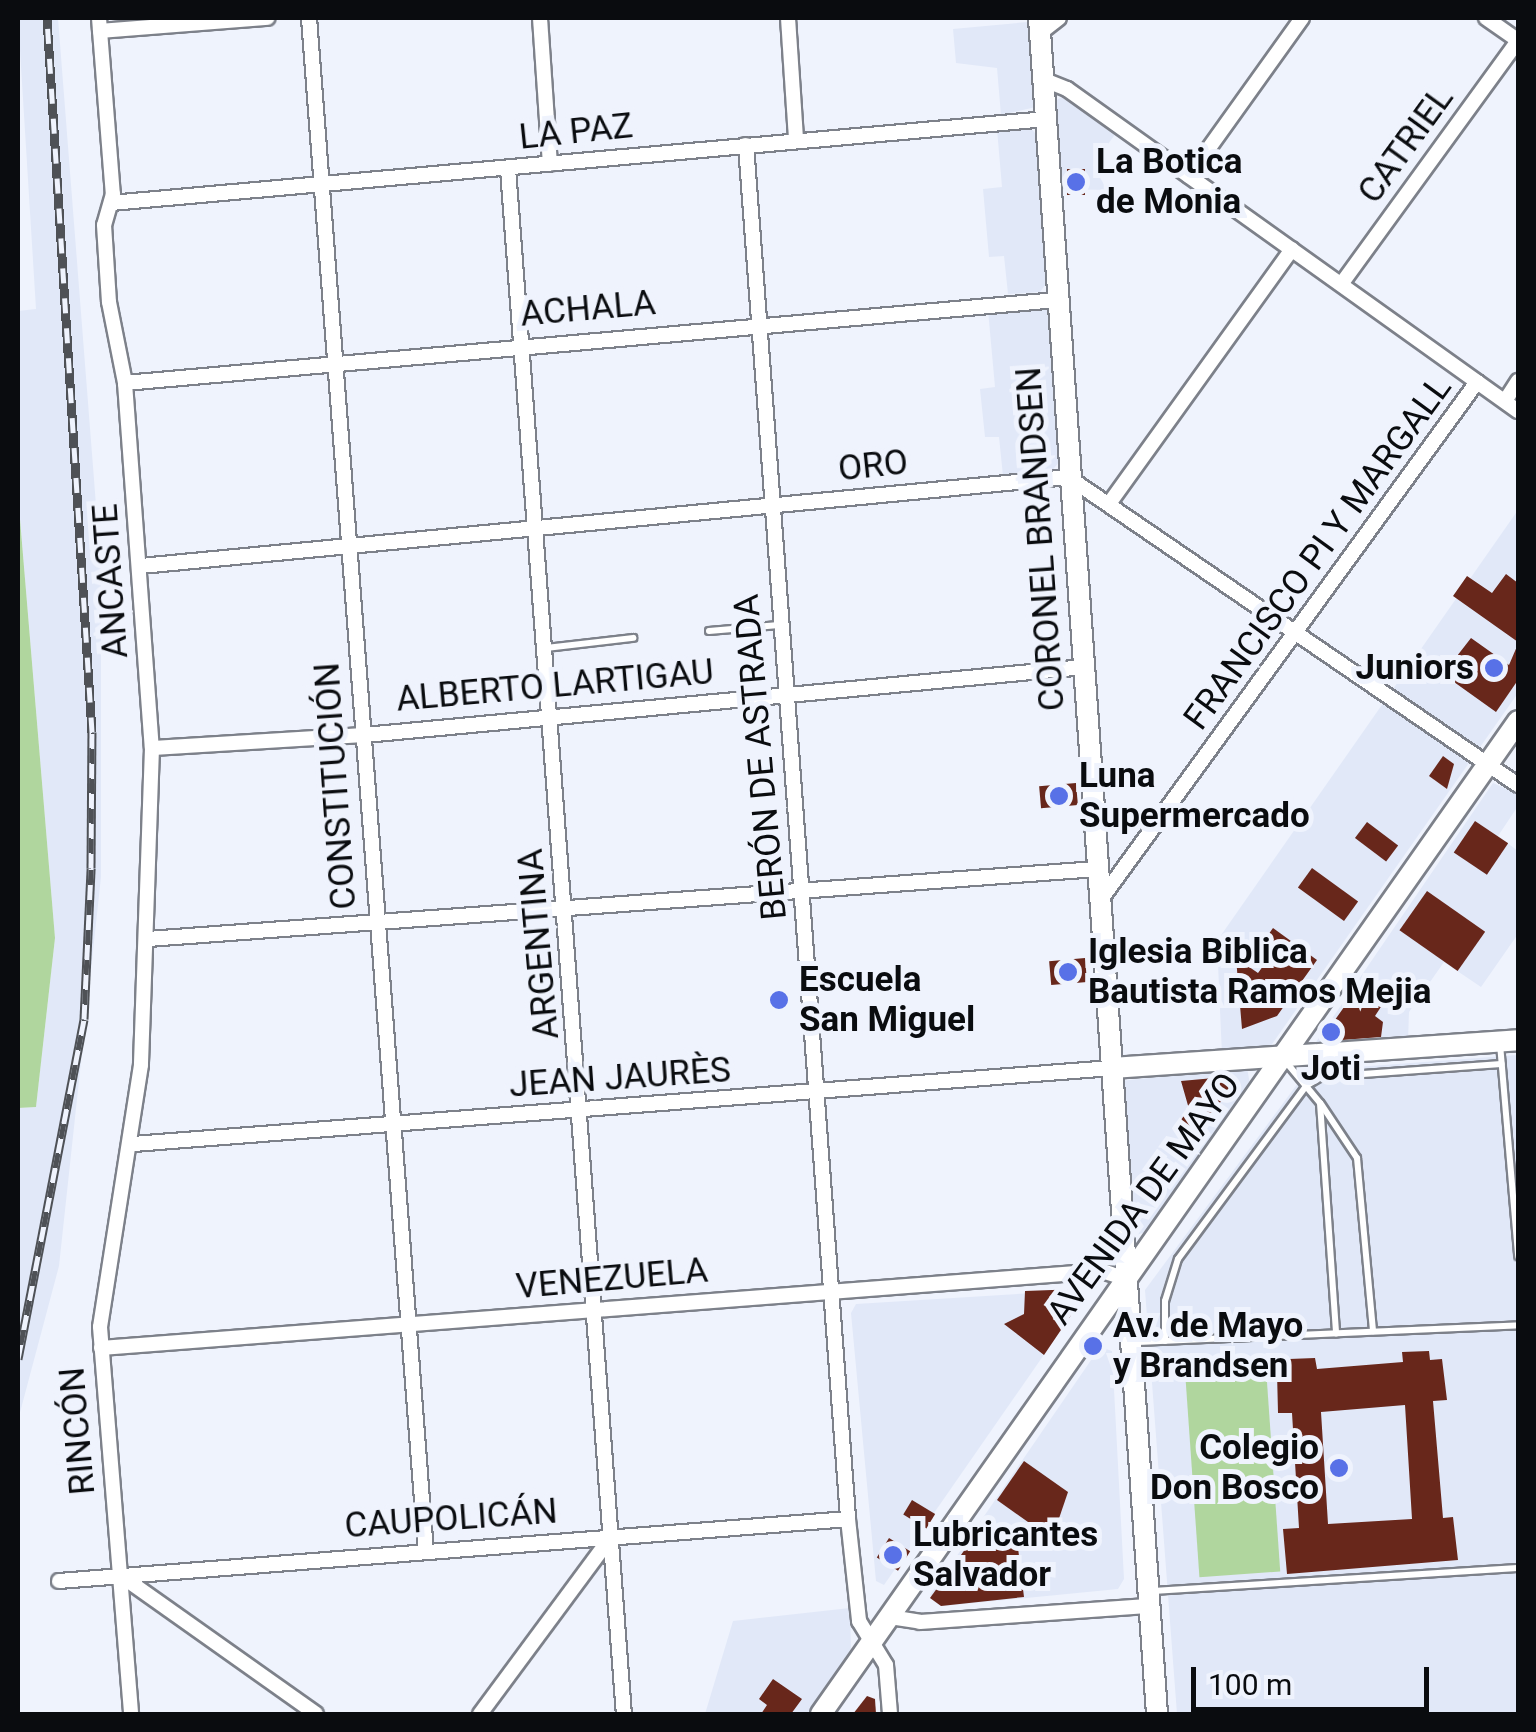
<!DOCTYPE html>
<html>
<head>
<meta charset="utf-8">
<style>
	body { margin:0 }
	#map { position:relative; width:1536px; height:1732px; overflow:hidden; background:#eff3fd; font-family:Roboto,sans-serif }
	div>[style] { position:absolute }
	.built>* { inset:0; background:#e1e8f8 }
	.green>* { inset:0; background:#b0d69e; transform-origin:0 0 }
	.building>* { inset:0; background:#68271b; transform-origin:0 0 }
	.roads { filter:drop-shadow(2px 0 #7d818a) drop-shadow(-2px 0 #7d818a) drop-shadow(0 2px #7d818a) drop-shadow(0 -2px #7d818a) }
	.lane>* { height:6px; margin:-3px; padding:0 3px; transform-origin:3px; border-radius:3px; background:#fff }
	.street>* { height:14px; margin:-7px; padding:0 7px; transform-origin:7px; border-radius:7px; background:#fff }
	.secondary>* { height:20px; margin:-10px; padding:0 10px; transform-origin:10px; border-radius:10px; background:#fff }
	.rail>* { height:9px; margin-top:-4.5px; transform-origin:0; background:repeating-linear-gradient(90deg,#eff3fd 0 15px,#4e5156 0 30px); box-sizing:border-box; border-block:2px solid #4e5156 }
	.dots>* { width:28px; height:28px; translate:-50% -50%; box-sizing:border-box; border:5px solid #eff3fd; border-radius:50% }
	span { translate:-50% -50%; white-space:nowrap; text-align:center; line-height:1.15; -webkit-text-stroke:10px #eff3fd; paint-order:stroke }
	.street-label { font-size:35px; color:#0a0c0f }
	.poi-label { font-size:35px; color:#0a0c0f; font-weight:700 }
	.left { translate:0 -50%; text-align:left }
	.right { translate:-100% -50%; text-align:right }
	.frame { position:absolute; inset:0; border:20px solid #0a0c0f; pointer-events:none }
	.scale { position:absolute; left:1191px; top:1667px; width:238px; height:45px; box-sizing:border-box; border:5px solid #0a0c0f; border-top:0; padding-left:12px; font-size:30px; line-height:35px; white-space:nowrap; color:#0a0c0f; -webkit-text-stroke:8px #eff3fd; paint-order:stroke }
</style>
</head>
<body>
<div id="map">
	<div class="built">
		<i style="clip-path:polygon(18px 18px,58px 18px,101px 569px,101px 877px,59px 1266px,18px 1420px,18px 1108px,36px 1107px,55px 938px,18px 494px,18px 311px,36px 309px)"></i>
		<i style="clip-path:polygon(1028px 22px,1036px 107px,1001px 115px,997px 68px,956px 63px,953px 29px)"></i>
		<i style="clip-path:polygon(1063px 96px,1116px 133px,1093px 165px,1107px 190px,1058px 189px,1054px 102px)"></i>
		<i style="clip-path:polygon(1031px 128px,1038px 137px,1048px 281px,1040px 292px,1008px 294px,1004px 256px,989px 257px,983px 189px,1002px 187px,997px 129px)"></i>
		<i style="clip-path:polygon(1044px 307px,1051px 314px,1059px 462px,1051px 472px,1003px 476px,999px 437px,985px 437px,980px 389px,995px 387px,988px 310px)"></i>
		<i style="clip-path:polygon(1518px 510px,1518px 693px,1270px 1047px,1222px 1055px,1217px 941px)"></i>
		<i style="clip-path:polygon(1493px 783px,1518px 794px,1518px 806px,1498px 836px,1518px 851px,1518px 934px,1481px 987px,1444px 962px,1409px 1012px,1408px 1041px,1316px 1042px)"></i>
		<i style="clip-path:polygon(1518px 1055px,1518px 1714px,1177px 1714px,1145px 1290px,1301px 1079px,1317px 1070px)"></i>
		<i style="clip-path:polygon(1247px 1068px,1250px 1084px,1146px 1232px,1136px 1235px,1120px 1081px)"></i>
		<i style="clip-path:polygon(1081px 1290px,1084px 1297px,884px 1585px,876px 1581px,851px 1313px,856px 1304px)"></i>
		<i style="clip-path:polygon(1100px 1347px,1112px 1351px,1124px 1579px,1118px 1589px,943px 1606px,930px 1595px)"></i>
		<i style="clip-path:polygon(850px 1608px,851px 1653px,809px 1714px,705px 1714px,733px 1621px)"></i>
	</div>
	<div class="green">
		<i style="clip-path:polygon(18px 495px,55px 938px,36px 1107px,18px 1108px)"></i>
		<i style="left:1266px;top:1368px;width:204px;height:81px;rotate:86deg"></i>
	</div>
	<div class="building">
		<i style="left:1067px;top:169px;width:18px;height:26px"></i>
		<i style="clip-path:polygon(1506px 574px,1518px 583px,1518px 642px,1453px 596px,1467px 576px,1492px 593px)"></i>
		<i style="clip-path:polygon(1471px 638px,1509px 665px,1518px 644px,1518px 680px,1496px 712px,1454px 682px,1468px 664px,1457px 656px)"></i>
		<i style="clip-path:polygon(1443px 756px,1454px 764px,1447px 789px,1429px 776px)"></i>
		<i style="left:1076px;top:783px;width:22px;height:37px;rotate:85deg"></i>
		<i style="left:1475px;top:821px;width:40px;height:38px;rotate:34deg"></i>
		<i style="left:1367px;top:822px;width:39px;height:20px;rotate:37deg"></i>
		<i style="left:1312px;top:868px;width:57px;height:24px;rotate:36deg"></i>
		<i style="left:1427px;top:891px;width:71px;height:48px;rotate:35deg"></i>
		<i style="clip-path:polygon(1273px 928px,1317px 960px,1277px 1016px,1242px 1029px,1236px 958px,1258px 973px,1272px 954px,1260px 946px)"></i>
		<i style="left:1085px;top:958px;width:24px;height:36px;rotate:85deg"></i>
		<i style="clip-path:polygon(1366px 976px,1390px 993px,1375px 1016px,1383px 1022px,1381px 1037px,1329px 1041px,1325px 1034px)"></i>
		<i style="clip-path:polygon(1225px 1077px,1230px 1089px,1192px 1141px,1175px 1128px,1189px 1109px,1181px 1081px)"></i>
		<i style="clip-path:polygon(1079px 1289px,1084px 1296px,1044px 1355px,1004px 1324px,1024px 1314px,1025px 1291px)"></i>
		<i style="clip-path:polygon(evenodd,1429px 1351px,1430px 1360px,1442px 1359px,1447px 1400px,1433px 1401px,1443px 1518px,1453px 1517px,1458px 1560px,1287px 1574px,1283px 1529px,1299px 1528px,1292px 1413px,1278px 1413px,1277px 1372px,1290px 1370px,1289px 1359px,1315px 1358px,1317px 1369px,1403px 1362px,1402px 1352px,1429px 1351px,1405px 1405px,1412px 1519px,1328px 1524px,1321px 1412px,1405px 1405px)"></i>
		<i style="clip-path:polygon(1024px 1461px,1068px 1492px,1052px 1539px,997px 1500px)"></i>
		<i style="left:912px;top:1500px;width:27px;height:17px;rotate:31deg"></i>
		<i style="clip-path:polygon(984px 1523px,1018px 1548px,1024px 1597px,941px 1606px,930px 1598px)"></i>
		<i style="left:889px;top:1538px;width:25px;height:23px;rotate:32deg"></i>
		<i style="clip-path:polygon(773px 1679px,802px 1699px,791px 1714px,761px 1714px,767px 1705px,759px 1699px)"></i>
		<i style="clip-path:polygon(867px 1696px,875px 1699px,876px 1714px,853px 1714px)"></i>
	</div>
	<div class="roads">
		<div class="lane">
			<i style="left:709px;top:631px;width:70px;rotate:-4.9deg"></i>
			<i style="left:546px;top:648px;width:88px;rotate:-6.6deg"></i>
			<i style="left:1500px;top:1044px;width:213px;rotate:85.1deg"></i>
			<i style="left:1286px;top:1062px;width:53px;rotate:50.3deg"></i>
			<i style="left:1320px;top:1103px;width:231px;rotate:86deg"></i>
			<i style="left:1321px;top:1104px;width:65px;rotate:56.3deg"></i>
			<i style="left:1357px;top:1158px;width:174px;rotate:84.7deg"></i>
			<i style="left:1165px;top:1341px;width:40px;rotate:-90deg"></i>
			<i style="left:1165px;top:1301px;width:44px;rotate:-72.8deg"></i>
			<i style="left:1178px;top:1259px;width:215px;rotate:-53.5deg"></i>
			<i style="left:1306px;top:1086px;width:17px;rotate:-31deg"></i>
			<i style="left:1321px;top:1077px;width:181px;rotate:-4.1deg"></i>
			<i style="left:1135px;top:1342px;width:383px;rotate:-2.5deg"></i>
			<i style="left:1152px;top:1591px;width:367px;rotate:-3.6deg"></i>
		</div>
		<div class="street">
			<i style="left:99px;top:18px;width:177px;rotate:85.5deg"></i>
			<i style="left:113px;top:194px;width:32px;rotate:106deg"></i>
			<i style="left:104px;top:225px;width:77px;rotate:86.3deg"></i>
			<i style="left:109px;top:302px;width:83px;rotate:78.8deg"></i>
			<i style="left:125px;top:383px;width:366px;rotate:85.8deg"></i>
			<i style="left:152px;top:748px;width:317px;rotate:92deg"></i>
			<i style="left:141px;top:1065px;width:265px;rotate:98.9deg"></i>
			<i style="left:100px;top:1327px;width:388px;rotate:85.4deg"></i>
			<i style="left:309px;top:18px;width:1537px;rotate:85.64deg"></i>
			<i style="left:540px;top:18px;width:146px;rotate:86.1deg"></i>
			<i style="left:788px;top:18px;width:121px;rotate:86.2deg"></i>
			<i style="left:1486px;top:18px;width:39px;rotate:35deg"></i>
			<i style="left:100px;top:31px;width:168px;rotate:-4.5deg"></i>
			<i style="left:1040px;top:33px;width:24px;rotate:-38deg"></i>
			<i style="left:1042px;top:79px;width:27px;rotate:22deg"></i>
			<i style="left:1067px;top:89px;width:554px;rotate:35.53deg"></i>
			<i style="left:746px;top:145px;width:1378px;rotate:85.75deg"></i>
			<i style="left:848px;top:1519px;width:103px;rotate:83.8deg"></i>
			<i style="left:859px;top:1621px;width:52px;rotate:58.5deg"></i>
			<i style="left:886px;top:1665px;width:49px;rotate:85.3deg"></i>
			<i style="left:508px;top:169px;width:1549px;rotate:85.71deg"></i>
			<i style="left:1189px;top:176px;width:194px;rotate:-54.4deg"></i>
			<i style="left:111px;top:203px;width:939px;rotate:-5.13deg"></i>
			<i style="left:1342px;top:283px;width:299px;rotate:-54deg"></i>
			<i style="left:125px;top:383px;width:936px;rotate:-5.09deg"></i>
			<i style="left:1505px;top:401px;width:24px;rotate:-57deg"></i>
			<i style="left:1111px;top:501px;width:310px;rotate:-54.3deg"></i>
			<i style="left:141px;top:566px;width:931px;rotate:-5.48deg"></i>
			<i style="left:1068px;top:477px;width:545px;rotate:34.39deg"></i>
			<i style="left:152px;top:748px;width:213px;rotate:-3.5deg"></i>
			<i style="left:365px;top:735px;width:722px;rotate:-5.4deg"></i>
			<i style="left:1099px;top:902px;width:643px;rotate:-53.99deg"></i>
			<i style="left:148px;top:939px;width:952px;rotate:-4.22deg"></i>
			<i style="left:133px;top:1144px;width:982px;rotate:-4.44deg"></i>
			<i style="left:101px;top:1348px;width:1004px;rotate:-4.4deg"></i>
			<i style="left:1102px;top:1271px;width:25px;rotate:18deg"></i>
			<i style="left:120px;top:1575px;width:240px;rotate:35.3deg"></i>
			<i style="left:59px;top:1581px;width:791px;rotate:-4.49deg"></i>
			<i style="left:890px;top:1617px;width:30px;rotate:9deg"></i>
			<i style="left:920px;top:1622px;width:228px;rotate:-4deg"></i>
			<i style="left:480px;top:1714px;width:220px;rotate:-53.5deg"></i>
		</div>
		<div class="secondary">
			<i style="left:1039px;top:18px;width:1700px;rotate:86.02deg"></i>
			<i style="left:1112px;top:1068px;width:407px;rotate:-3.9deg"></i>
			<i style="left:821px;top:1714px;width:1213px;rotate:-54.93deg"></i>
		</div>
	</div>
	<div class="rail">
		<i style="left:18px;top:1359px;width:346px;rotate:-79deg"></i>
		<i style="left:84px;top:1019px;width:151px;rotate:-87.3deg"></i>
		<i style="left:91px;top:868px;width:136px;rotate:-89.6deg"></i>
		<i style="left:92px;top:732px;width:715px;rotate:-93.61deg"></i>
	</div>
	<div class="dots">
		<i style="left:1076px;top:182px;background:#5871e7"></i>
		<i style="left:1494px;top:668px;background:#5871e7"></i>
		<i style="left:1059px;top:796px;background:#5871e7"></i>
		<i style="left:1068px;top:972px;background:#5871e7"></i>
		<i style="left:779px;top:1000px;background:#5871e7"></i>
		<i style="left:1331px;top:1032px;background:#5871e7"></i>
		<i style="left:1093px;top:1346px;background:#5871e7"></i>
		<i style="left:1339px;top:1468px;background:#5871e7"></i>
		<i style="left:893px;top:1555px;background:#5871e7"></i>
	</div>
	<div class="street-label">
		<span style="left:576px;top:132px;rotate:-6deg">LA PAZ</span>
		<span style="left:1406px;top:145px;rotate:-54deg">CATRIEL</span>
		<span style="left:588px;top:309px;rotate:-5deg">ACHALA</span>
		<span style="left:873px;top:466px;rotate:-6deg">ORO</span>
		<span style="left:1041px;top:539px;rotate:-94deg">CORONEL BRANDSEN</span>
		<span style="left:1318px;top:553px;rotate:-54deg">FRANCISCO PI Y MARGALL</span>
		<span style="left:111px;top:581px;rotate:-94deg">ANCASTE</span>
		<span style="left:555px;top:686px;rotate:-5deg">ALBERTO LARTIGAU</span>
		<span style="left:761px;top:757px;rotate:-95deg">BERÓN DE ASTRADA</span>
		<span style="left:336px;top:786px;rotate:-94deg">CONSTITUCIÓN</span>
		<span style="left:539px;top:944px;rotate:-95deg">ARGENTINA</span>
		<span style="left:620px;top:1078px;rotate:-4deg">JEAN JAURÈS</span>
		<span style="left:1144px;top:1199px;rotate:-54deg">AVENIDA DE MAYO</span>
		<span style="left:612px;top:1279px;rotate:-5deg">VENEZUELA</span>
		<span style="left:78px;top:1431px;rotate:-95deg">RINCÓN</span>
		<span style="left:451px;top:1519px;rotate:-4deg">CAUPOLICÁN</span>
	</div>
	<div class="poi-label">
		<span class="left" style="left:1096px;top:182px">La Botica<br>de Monia</span>
		<span class="right" style="left:1474px;top:668px">Juniors</span>
		<span class="left" style="left:1079px;top:796px">Luna<br>Supermercado</span>
		<span class="left" style="left:1088px;top:972px">Iglesia Biblica<br>Bautista Ramos Mejia</span>
		<span class="left" style="left:799px;top:1000px">Escuela<br>San Miguel</span>
		<span style="left:1331px;top:1069px">Joti</span>
		<span class="left" style="left:1113px;top:1346px">Av. de Mayo<br>y Brandsen</span>
		<span class="right" style="left:1319px;top:1468px">Colegio<br>Don Bosco</span>
		<span class="left" style="left:913px;top:1555px">Lubricantes<br>Salvador</span>
	</div>
	<div class="frame"></div>
	<div class="scale">100 m</div>
</div>
</body>
</html>
